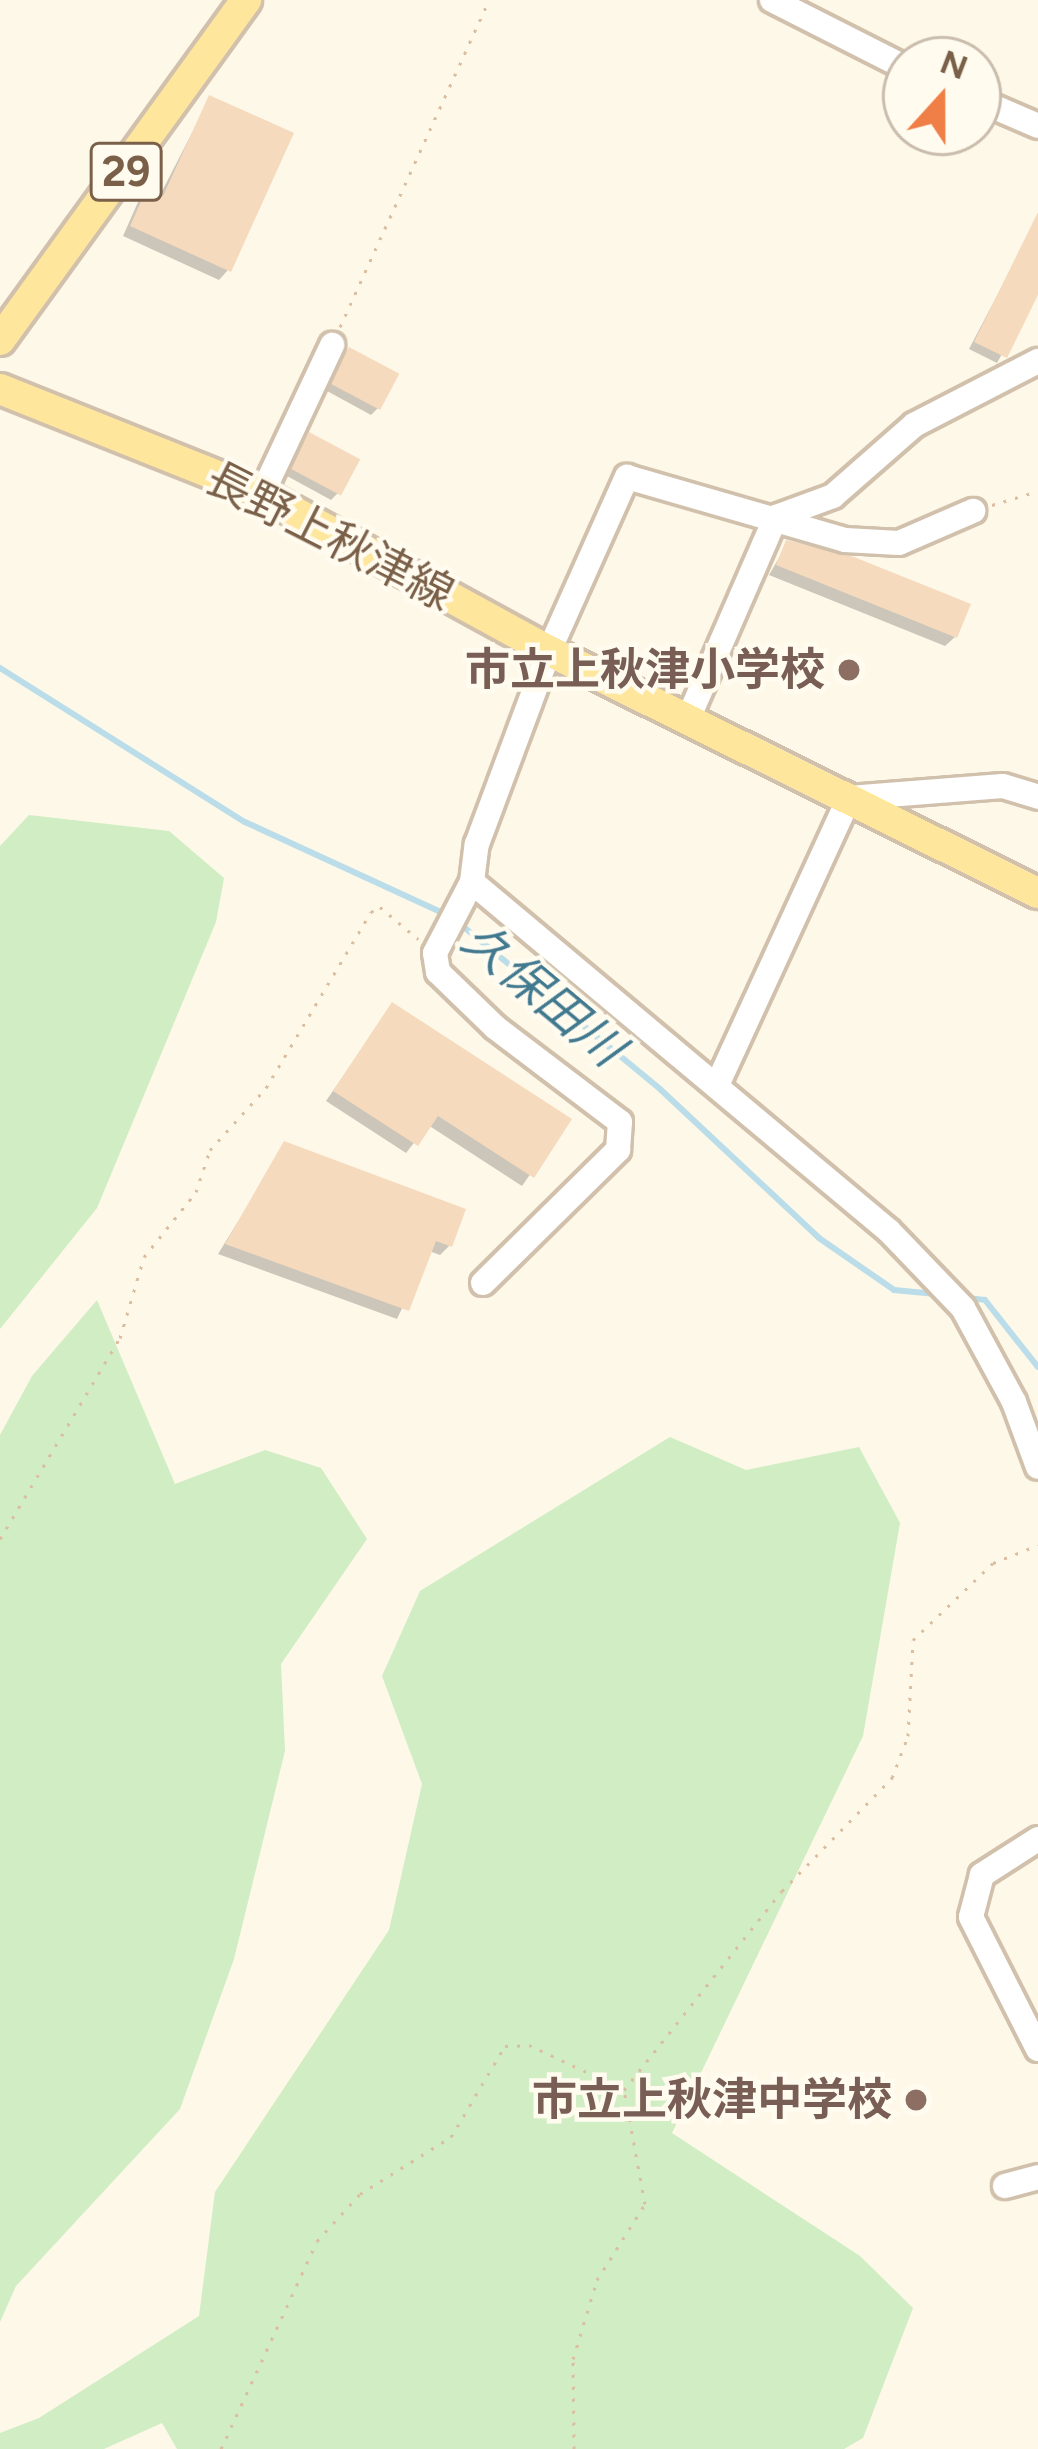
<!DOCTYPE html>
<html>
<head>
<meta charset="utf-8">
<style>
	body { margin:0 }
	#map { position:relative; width:1038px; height:2449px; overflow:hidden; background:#fef8e8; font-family:Figtree,"Noto Sans JP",sans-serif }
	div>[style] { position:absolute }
	.green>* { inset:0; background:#d0edc4 }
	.shadow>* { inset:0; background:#0003 }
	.stream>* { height:6px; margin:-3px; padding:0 3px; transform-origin:3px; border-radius:3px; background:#badde9 }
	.building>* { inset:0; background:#f5dabd; transform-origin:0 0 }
	.path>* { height:3px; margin-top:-1.5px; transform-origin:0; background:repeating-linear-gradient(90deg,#dbbea0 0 3px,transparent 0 12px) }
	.roads { filter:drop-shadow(3px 0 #d1c1ac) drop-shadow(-3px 0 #d1c1ac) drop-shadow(0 3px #d1c1ac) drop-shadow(0 -3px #d1c1ac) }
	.minor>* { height:24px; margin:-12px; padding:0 12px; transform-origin:12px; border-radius:12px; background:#fff }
	.major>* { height:30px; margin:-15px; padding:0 15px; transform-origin:15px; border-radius:15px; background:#ffe69d }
	.dots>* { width:33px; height:33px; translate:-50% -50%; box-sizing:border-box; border:6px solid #fffbef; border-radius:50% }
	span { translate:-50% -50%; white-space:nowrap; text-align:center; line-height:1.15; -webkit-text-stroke:9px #fffbef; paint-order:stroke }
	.shield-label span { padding:3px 9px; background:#fffbef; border:3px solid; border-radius:9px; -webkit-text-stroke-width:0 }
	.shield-label { font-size:42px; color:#7a6049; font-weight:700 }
	.street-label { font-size:45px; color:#7a6049 }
	.education-label { font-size:45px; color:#785e54; font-weight:700 }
	.right { translate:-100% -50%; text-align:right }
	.water-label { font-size:48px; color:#41798f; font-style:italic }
	.north { position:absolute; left:882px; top:36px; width:120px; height:120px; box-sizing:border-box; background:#fffbef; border:3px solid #cabdad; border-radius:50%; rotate:21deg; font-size:33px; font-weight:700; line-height:48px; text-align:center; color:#7a6049 }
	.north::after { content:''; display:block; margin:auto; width:42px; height:54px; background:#ef7f46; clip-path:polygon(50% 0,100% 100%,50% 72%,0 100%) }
</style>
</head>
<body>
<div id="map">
	<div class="green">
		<i style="clip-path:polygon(29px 815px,169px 831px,224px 878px,216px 922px,97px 1208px,0 1329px,0 846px)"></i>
		<i style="clip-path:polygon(97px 1300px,175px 1484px,265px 1450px,321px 1468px,367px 1539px,281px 1664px,285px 1751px,234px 1959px,180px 2109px,16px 2286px,0 2322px,0 1435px,32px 1376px)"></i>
		<i style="clip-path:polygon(670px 1437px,746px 1470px,859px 1447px,900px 1523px,863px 1736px,672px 2133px,860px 2256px,913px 2308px,863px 2438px,844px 2449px,177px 2449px,162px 2423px,104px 2449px,0 2449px,0 2433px,39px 2418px,199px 2316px,215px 2192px,389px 1930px,422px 1784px,382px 1676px,420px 1591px)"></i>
	</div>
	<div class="shadow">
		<i style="clip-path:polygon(210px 98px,228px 270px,219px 280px,123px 236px,138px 202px,148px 192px,159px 197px)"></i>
		<i style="clip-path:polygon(1030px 233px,1038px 236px,1038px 288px,997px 363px,969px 349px)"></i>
		<i style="clip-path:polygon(349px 350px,378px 408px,371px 415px,327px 391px)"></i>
		<i style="clip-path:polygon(310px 436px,338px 493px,331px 500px,287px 476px)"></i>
		<i style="clip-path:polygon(787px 544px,955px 637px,945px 646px,769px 575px)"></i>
		<i style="clip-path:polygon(392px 1005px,568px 1120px,522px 1186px,428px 1125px,406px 1153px,326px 1101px)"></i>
		<i style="clip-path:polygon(285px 1145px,450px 1245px,440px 1255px,429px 1251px,397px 1319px,218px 1254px)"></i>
	</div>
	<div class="stream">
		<i style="left:0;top:668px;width:289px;rotate:32.2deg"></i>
		<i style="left:245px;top:822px;width:225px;rotate:24.7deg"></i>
		<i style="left:460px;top:924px;width:259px;rotate:39.5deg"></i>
		<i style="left:660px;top:1089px;width:218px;rotate:43.1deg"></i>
		<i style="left:819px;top:1238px;width:91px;rotate:34.7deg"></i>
		<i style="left:894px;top:1290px;width:42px;rotate:5.4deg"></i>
		<i style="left:967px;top:1298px;width:18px;rotate:6deg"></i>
		<i style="left:985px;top:1300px;width:85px;rotate:51.7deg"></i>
	</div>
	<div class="building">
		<i style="clip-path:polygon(209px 95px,294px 133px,231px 272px,130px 226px,147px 188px,163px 196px)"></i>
		<i style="clip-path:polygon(1038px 212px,1038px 295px,1007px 358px,974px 342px)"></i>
		<i style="left:349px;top:347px;width:57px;height:41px;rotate:28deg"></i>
		<i style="left:309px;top:432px;width:58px;height:41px;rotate:28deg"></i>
		<i style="clip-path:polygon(786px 540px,854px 557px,971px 604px,957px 638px,776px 565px)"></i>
		<i style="clip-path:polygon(392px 1002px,572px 1119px,534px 1178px,438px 1116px,418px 1146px,333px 1091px)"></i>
		<i style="clip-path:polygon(284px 1141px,466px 1209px,452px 1247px,436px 1241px,409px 1311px,225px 1244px)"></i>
	</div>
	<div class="path">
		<i style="left:340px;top:327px;width:359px;rotate:-65.5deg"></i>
		<i style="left:992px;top:505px;width:48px;rotate:-16.9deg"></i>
		<i style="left:0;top:1539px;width:234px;rotate:-59.2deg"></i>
		<i style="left:120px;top:1338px;width:84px;rotate:-73.5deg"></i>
		<i style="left:144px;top:1257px;width:83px;rotate:-51.3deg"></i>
		<i style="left:196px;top:1192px;width:44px;rotate:-71.6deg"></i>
		<i style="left:210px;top:1150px;width:84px;rotate:-47.9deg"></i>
		<i style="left:266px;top:1088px;width:205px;rotate:-59.2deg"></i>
		<i style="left:371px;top:912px;width:10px;rotate:-29deg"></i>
		<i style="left:380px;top:907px;width:50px;rotate:40.1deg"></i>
		<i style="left:221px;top:2449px;width:229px;rotate:-65.2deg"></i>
		<i style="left:317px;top:2241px;width:64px;rotate:-47.5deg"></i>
		<i style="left:360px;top:2194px;width:107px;rotate:-32.1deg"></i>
		<i style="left:451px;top:2137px;width:106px;rotate:-59.3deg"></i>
		<i style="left:505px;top:2046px;width:24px;rotate:-2deg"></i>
		<i style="left:529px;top:2045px;width:104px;rotate:25.1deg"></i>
		<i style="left:574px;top:2449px;width:90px;rotate:-90.6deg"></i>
		<i style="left:573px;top:2359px;width:83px;rotate:-73.1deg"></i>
		<i style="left:597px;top:2280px;width:90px;rotate:-57.7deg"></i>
		<i style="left:645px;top:2204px;width:116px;rotate:-100.4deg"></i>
		<i style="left:624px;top:2090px;width:254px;rotate:-51.6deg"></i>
		<i style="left:782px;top:1891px;width:158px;rotate:-45.8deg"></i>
		<i style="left:892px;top:1778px;width:45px;rotate:-69.1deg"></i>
		<i style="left:908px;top:1736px;width:96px;rotate:-87deg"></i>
		<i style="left:913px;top:1640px;width:111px;rotate:-43.9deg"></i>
		<i style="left:993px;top:1563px;width:48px;rotate:-21.8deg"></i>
	</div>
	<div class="roads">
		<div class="minor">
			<i style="left:772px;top:0;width:150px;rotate:26.9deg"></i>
			<i style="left:978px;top:100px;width:65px;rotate:23.4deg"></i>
			<i style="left:262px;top:494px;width:165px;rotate:-64.8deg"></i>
			<i style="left:688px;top:719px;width:220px;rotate:-66.5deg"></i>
			<i style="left:776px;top:517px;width:61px;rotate:-20.2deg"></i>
			<i style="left:833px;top:496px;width:108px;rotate:-41.2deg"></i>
			<i style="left:914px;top:425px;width:140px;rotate:-27.3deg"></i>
			<i style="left:472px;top:882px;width:544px;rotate:39.93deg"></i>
			<i style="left:889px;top:1231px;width:107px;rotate:46.1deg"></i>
			<i style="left:963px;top:1308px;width:107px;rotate:61.5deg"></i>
			<i style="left:1014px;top:1402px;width:69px;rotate:69.7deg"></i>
			<i style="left:718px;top:1083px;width:314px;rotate:-65.3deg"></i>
			<i style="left:849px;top:798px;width:154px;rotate:-4.5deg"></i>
			<i style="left:1003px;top:786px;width:37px;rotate:17deg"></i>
			<i style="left:483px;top:1283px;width:190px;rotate:-44.6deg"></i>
			<i style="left:618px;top:1150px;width:28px;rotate:-86deg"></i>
			<i style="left:620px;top:1122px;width:157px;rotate:-142.8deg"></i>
			<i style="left:495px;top:1027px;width:79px;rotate:-136deg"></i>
			<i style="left:438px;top:972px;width:19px;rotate:-99deg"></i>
			<i style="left:435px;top:953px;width:80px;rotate:-62.5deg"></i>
			<i style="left:472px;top:882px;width:38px;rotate:-83deg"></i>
			<i style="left:477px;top:844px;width:206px;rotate:-69.5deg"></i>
			<i style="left:549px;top:651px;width:191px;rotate:-65.9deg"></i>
			<i style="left:627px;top:477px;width:227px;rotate:16.1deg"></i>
			<i style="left:845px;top:540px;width:54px;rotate:3.2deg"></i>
			<i style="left:899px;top:543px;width:81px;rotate:-23.4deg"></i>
			<i style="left:1038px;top:1839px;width:67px;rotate:147.3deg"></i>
			<i style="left:982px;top:1875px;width:43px;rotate:104.7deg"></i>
			<i style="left:971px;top:1917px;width:148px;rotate:63.1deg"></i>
			<i style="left:1005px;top:2186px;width:34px;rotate:-15deg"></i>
		</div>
		<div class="major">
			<i style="left:0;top:340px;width:420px;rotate:-54.1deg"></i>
			<i style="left:0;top:389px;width:282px;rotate:21.8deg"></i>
			<i style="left:262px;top:494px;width:327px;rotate:28.7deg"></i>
			<i style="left:549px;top:651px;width:546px;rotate:26.33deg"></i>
		</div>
	</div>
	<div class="dots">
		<i style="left:849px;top:670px;background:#8d6e63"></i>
		<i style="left:916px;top:2100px;background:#8d6e63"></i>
	</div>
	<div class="shield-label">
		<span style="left:126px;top:172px">29</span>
	</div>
	<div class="street-label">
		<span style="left:330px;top:536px;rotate:27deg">長野上秋津線</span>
	</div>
	<div class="education-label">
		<span class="right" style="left:825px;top:670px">市立上秋津小学校</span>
		<span class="right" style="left:892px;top:2100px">市立上秋津中学校</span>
	</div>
	<div class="water-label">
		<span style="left:543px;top:994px;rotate:40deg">久保田川</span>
	</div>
	<div class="north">N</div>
</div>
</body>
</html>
